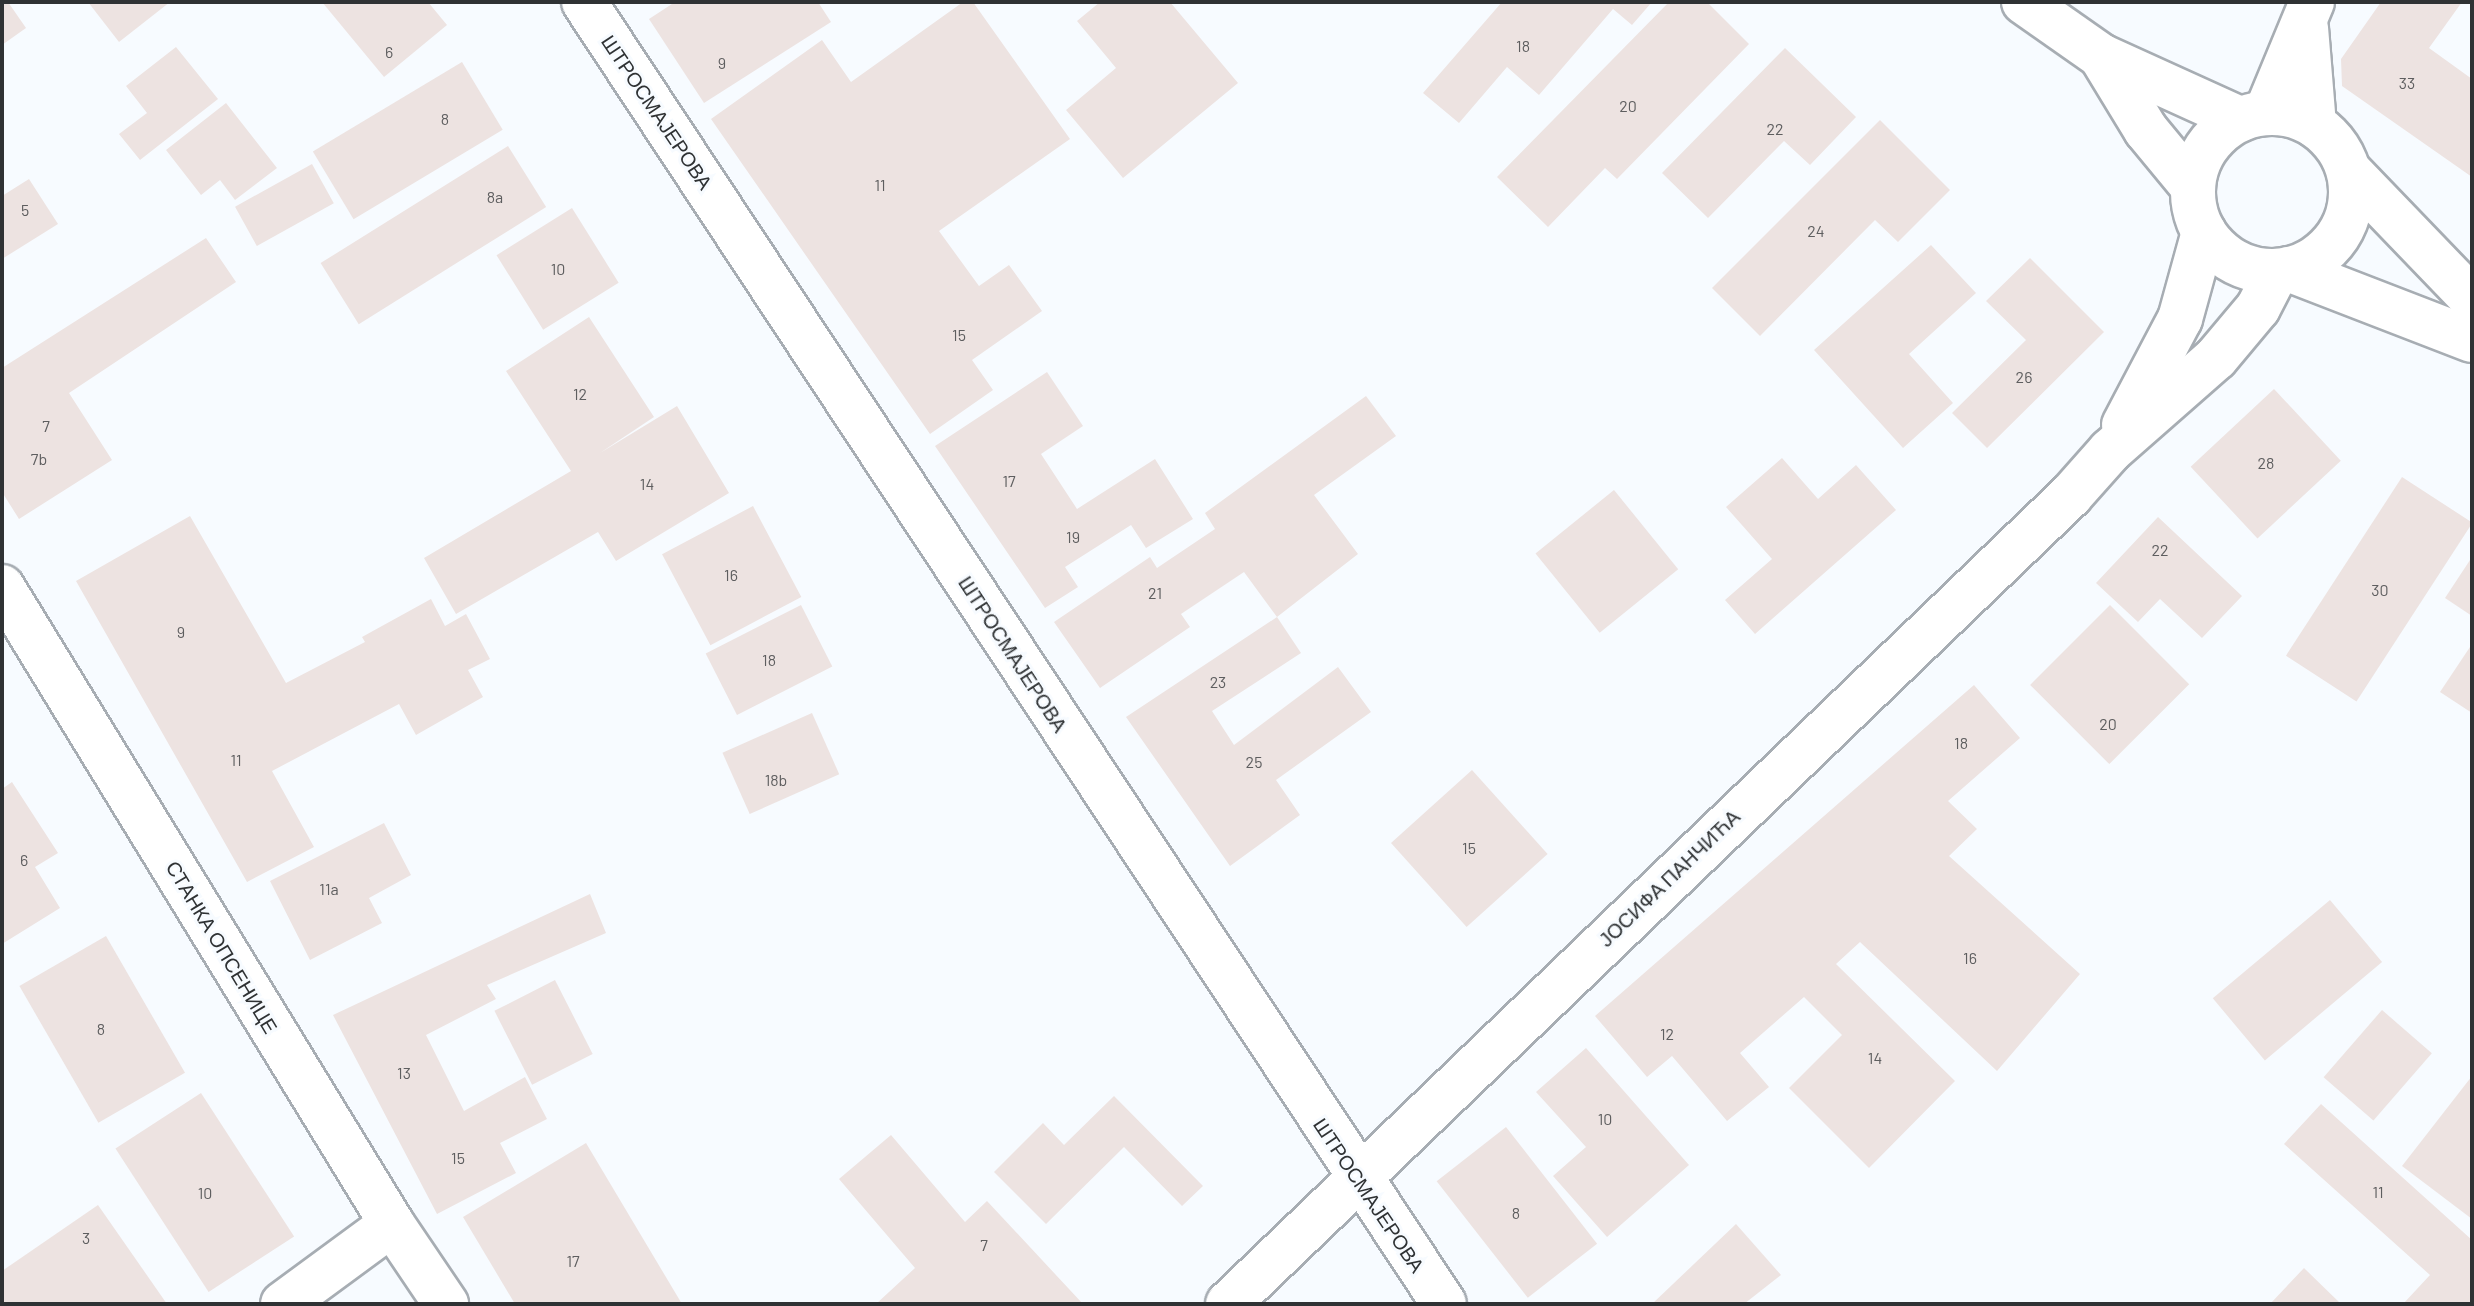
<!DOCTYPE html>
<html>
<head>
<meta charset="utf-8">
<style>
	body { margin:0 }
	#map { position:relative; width:2474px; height:1306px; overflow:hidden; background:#f7fbff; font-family:Barlow,sans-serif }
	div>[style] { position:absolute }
	.building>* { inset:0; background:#ede3e1; transform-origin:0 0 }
	.roads { filter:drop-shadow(2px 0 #a7adb3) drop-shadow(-2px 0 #a7adb3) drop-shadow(0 2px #a7adb3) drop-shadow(0 -2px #a7adb3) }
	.street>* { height:44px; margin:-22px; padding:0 22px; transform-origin:22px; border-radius:22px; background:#fff }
	.secondary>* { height:44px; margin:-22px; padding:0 22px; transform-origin:22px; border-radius:22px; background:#fff }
	.secondary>.ring { margin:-22px; padding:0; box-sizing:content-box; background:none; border:44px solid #fff; border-radius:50% }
	span { translate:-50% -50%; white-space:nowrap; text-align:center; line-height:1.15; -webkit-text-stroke:6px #f7fbff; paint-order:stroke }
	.number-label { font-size:16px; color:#5e5e5f }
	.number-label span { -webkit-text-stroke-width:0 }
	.street-label { font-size:20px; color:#2f3234 }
	.frame { position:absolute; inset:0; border:4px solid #2f3234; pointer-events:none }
</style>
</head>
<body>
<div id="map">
	<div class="building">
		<i style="clip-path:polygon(2px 2px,8px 2px,26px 28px,2px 45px)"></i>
		<i style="clip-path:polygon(88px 2px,170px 2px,119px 42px)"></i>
		<i style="clip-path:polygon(322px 2px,428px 2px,447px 25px,384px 77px)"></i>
		<i style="clip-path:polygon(675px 2px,818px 2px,831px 22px,704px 103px,649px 19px)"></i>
		<i style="clip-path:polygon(963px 2px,973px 2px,1070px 139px,939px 231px,979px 286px,1009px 265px,1042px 311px,972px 360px,993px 390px,930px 434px,711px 119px,822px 40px,851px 82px)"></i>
		<i style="clip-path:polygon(1100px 2px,1170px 2px,1238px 83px,1123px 178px,1066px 110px,1116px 68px,1077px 21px)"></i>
		<i style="clip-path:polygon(1502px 2px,1652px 2px,1632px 25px,1613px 9px,1539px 95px,1507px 67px,1459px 123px,1423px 93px)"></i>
		<i style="clip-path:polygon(1669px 2px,1707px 2px,1749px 44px,1617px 179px,1605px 168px,1548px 227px,1497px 177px)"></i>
		<i style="clip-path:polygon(2381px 2px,2462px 2px,2429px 48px,2472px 79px,2472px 177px,2342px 86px,2341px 59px)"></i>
		<i style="clip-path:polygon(176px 47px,218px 99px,140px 160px,119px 134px,147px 113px,126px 86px)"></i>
		<i style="clip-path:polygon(1785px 48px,1856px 117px,1810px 165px,1784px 141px,1708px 218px,1662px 173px)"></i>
		<i style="left:462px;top:62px;width:79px;height:174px;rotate:59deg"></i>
		<i style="clip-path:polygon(226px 103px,277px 168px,235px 200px,220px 180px,201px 195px,166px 150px)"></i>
		<i style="clip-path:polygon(1880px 120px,1950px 190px,1898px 242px,1875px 220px,1760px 336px,1712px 288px)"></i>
		<i style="left:508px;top:146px;width:72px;height:221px;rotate:58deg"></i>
		<i style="left:312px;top:164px;width:45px;height:88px;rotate:61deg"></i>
		<i style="clip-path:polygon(29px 179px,58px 224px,2px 259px,2px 196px)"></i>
		<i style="left:572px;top:208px;width:88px;height:89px;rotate:58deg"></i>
		<i style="clip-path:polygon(206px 238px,236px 282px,69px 393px,112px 460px,19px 519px,2px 492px,2px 368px)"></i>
		<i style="clip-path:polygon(1931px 245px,1976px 293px,1909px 354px,1953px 403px,1903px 448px,1814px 350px)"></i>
		<i style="clip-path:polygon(2030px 258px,2104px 332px,1987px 448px,1952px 413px,2026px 340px,1986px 301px)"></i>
		<i style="clip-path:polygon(589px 317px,654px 417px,600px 453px,677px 406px,729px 493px,616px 561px,598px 532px,456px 614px,424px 558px,571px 471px,506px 371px)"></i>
		<i style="clip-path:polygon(1047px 372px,1083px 426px,1041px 454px,1077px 509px,1155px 459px,1193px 519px,1146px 548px,1131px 525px,1065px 567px,1078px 587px,1045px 608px,935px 446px)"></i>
		<i style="left:2274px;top:389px;width:98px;height:114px;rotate:47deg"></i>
		<i style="clip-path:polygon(1366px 396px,1396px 436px,1314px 495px,1358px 554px,1277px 617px,1244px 572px,1181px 614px,1190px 627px,1100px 688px,1054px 622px,1150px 557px,1157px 568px,1215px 529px,1205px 513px)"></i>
		<i style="clip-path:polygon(1782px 458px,1818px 499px,1856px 465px,1896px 510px,1755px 634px,1725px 600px,1772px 559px,1726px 507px)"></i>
		<i style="left:2402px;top:477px;width:84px;height:213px;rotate:33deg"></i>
		<i style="left:1614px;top:490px;width:102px;height:101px;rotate:51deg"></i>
		<i style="left:753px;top:506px;width:103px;height:103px;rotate:62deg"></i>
		<i style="clip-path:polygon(190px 516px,286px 683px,365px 642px,362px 637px,431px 599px,445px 626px,466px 614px,490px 659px,468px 670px,483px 697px,416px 735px,399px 704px,272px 771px,314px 847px,247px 882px,76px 581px)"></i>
		<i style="clip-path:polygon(2158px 517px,2242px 596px,2202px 638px,2160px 599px,2138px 622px,2096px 583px)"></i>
		<i style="clip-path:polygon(2472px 557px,2472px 616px,2445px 598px)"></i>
		<i style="left:801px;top:605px;width:69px;height:107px;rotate:63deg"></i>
		<i style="left:2110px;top:605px;width:112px;height:113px;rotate:45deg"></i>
		<i style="clip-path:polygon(1277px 617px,1301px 653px,1212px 711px,1234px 745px,1338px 667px,1371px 712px,1276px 780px,1300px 815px,1230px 866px,1126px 717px)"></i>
		<i style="clip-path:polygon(2472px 644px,2472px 713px,2440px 692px)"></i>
		<i style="clip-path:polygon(1974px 685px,2020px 738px,1948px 801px,1977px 829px,1949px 856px,2080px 974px,1997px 1071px,1860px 942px,1836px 964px,1955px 1081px,1869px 1168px,1789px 1088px,1842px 1035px,1804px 997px,1740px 1053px,1769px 1087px,1727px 1121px,1672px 1056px,1647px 1077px,1595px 1016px)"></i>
		<i style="left:812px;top:713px;width:67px;height:98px;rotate:66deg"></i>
		<i style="left:1472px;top:770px;width:113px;height:109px;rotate:48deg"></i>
		<i style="clip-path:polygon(12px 782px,58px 853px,35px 867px,60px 908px,2px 944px,2px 789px)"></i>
		<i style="clip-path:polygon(384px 823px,411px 875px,369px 898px,382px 923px,310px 960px,270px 881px)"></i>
		<i style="clip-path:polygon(590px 894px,606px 933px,487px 985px,496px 999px,426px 1035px,464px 1111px,525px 1077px,547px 1119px,500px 1143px,516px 1173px,437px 1214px,333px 1015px)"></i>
		<i style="left:2330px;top:900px;width:81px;height:153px;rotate:50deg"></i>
		<i style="left:106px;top:936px;width:158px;height:100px;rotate:60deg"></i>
		<i style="left:555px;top:980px;width:83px;height:68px;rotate:63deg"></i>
		<i style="left:2382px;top:1010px;width:66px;height:89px;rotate:41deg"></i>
		<i style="clip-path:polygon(1586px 1048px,1689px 1165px,1607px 1237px,1553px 1176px,1586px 1147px,1536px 1092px)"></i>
		<i style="clip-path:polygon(2472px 1076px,2472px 1219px,2402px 1166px)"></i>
		<i style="left:201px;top:1093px;width:171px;height:102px;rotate:57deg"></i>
		<i style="clip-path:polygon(1114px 1096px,1203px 1186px,1182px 1206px,1124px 1147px,1046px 1224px,994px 1172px,1043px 1123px,1064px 1145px)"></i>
		<i style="clip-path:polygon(2321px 1104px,2472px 1240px,2472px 1304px,2403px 1304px,2430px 1275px,2284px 1144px)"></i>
		<i style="left:1506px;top:1127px;width:148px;height:88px;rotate:52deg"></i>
		<i style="clip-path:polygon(891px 1135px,965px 1222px,987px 1201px,1083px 1304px,876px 1304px,915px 1268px,839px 1179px)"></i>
		<i style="clip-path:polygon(586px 1143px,682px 1304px,515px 1304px,463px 1217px)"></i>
		<i style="clip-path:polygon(98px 1205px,167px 1304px,2px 1304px,2px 1271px)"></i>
		<i style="clip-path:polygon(1736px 1224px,1781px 1275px,1744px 1304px,1652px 1304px)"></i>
		<i style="clip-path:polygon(2304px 1268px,2341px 1304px,2270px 1304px)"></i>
	</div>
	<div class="roads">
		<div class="street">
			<i style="left:584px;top:2px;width:1560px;rotate:56.55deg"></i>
			<i style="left:2306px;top:28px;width:97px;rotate:85.3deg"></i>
			<i style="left:2266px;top:113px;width:120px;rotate:-67.5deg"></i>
			<i style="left:2px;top:587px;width:747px;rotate:58.52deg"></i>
			<i style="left:392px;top:1224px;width:97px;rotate:56deg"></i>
			<i style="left:283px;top:1304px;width:135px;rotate:-36.3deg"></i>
		</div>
		<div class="secondary">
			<i style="left:2024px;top:2px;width:94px;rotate:35deg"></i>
			<i style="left:2101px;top:56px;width:153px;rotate:24.4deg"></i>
			<i style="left:2101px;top:56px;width:87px;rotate:58.7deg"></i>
			<i style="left:2146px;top:130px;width:74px;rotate:50.5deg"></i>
			<i class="ring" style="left:2193px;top:113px;width:114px;height:114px"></i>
			<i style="left:2349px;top:171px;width:178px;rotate:46.1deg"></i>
			<i style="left:2288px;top:269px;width:197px;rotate:21.1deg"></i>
			<i style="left:2124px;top:425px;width:120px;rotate:-62.2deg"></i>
			<i style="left:2180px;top:319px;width:90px;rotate:-74.6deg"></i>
			<i style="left:1228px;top:1304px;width:1168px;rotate:-43.82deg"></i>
			<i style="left:2071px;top:495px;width:59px;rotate:-48.4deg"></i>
			<i style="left:2110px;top:451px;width:141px;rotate:-41.3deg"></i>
			<i style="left:2216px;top:358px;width:65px;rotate:-50deg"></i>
			<i style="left:2258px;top:308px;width:42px;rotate:-62.8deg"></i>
		</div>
	</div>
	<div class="number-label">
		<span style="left:1523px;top:46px">18</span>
		<span style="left:389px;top:52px">6</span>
		<span style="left:722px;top:63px">9</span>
		<span style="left:2407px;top:83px">33</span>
		<span style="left:1628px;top:106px">20</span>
		<span style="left:445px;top:119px">8</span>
		<span style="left:1775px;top:129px">22</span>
		<span style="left:880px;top:185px">11</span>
		<span style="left:495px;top:197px">8a</span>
		<span style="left:25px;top:210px">5</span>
		<span style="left:1816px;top:231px">24</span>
		<span style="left:558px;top:269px">10</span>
		<span style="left:959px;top:335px">15</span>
		<span style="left:2024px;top:377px">26</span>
		<span style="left:580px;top:394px">12</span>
		<span style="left:46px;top:426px">7</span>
		<span style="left:39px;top:459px">7b</span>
		<span style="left:2266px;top:463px">28</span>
		<span style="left:1009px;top:481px">17</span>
		<span style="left:647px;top:484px">14</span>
		<span style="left:1073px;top:537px">19</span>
		<span style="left:2160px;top:550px">22</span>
		<span style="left:731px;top:575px">16</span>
		<span style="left:2380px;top:590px">30</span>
		<span style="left:1155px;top:593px">21</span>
		<span style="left:181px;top:632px">9</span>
		<span style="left:769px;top:660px">18</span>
		<span style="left:1218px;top:682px">23</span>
		<span style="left:2108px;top:724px">20</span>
		<span style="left:1961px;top:743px">18</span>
		<span style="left:236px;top:760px">11</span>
		<span style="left:1254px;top:762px">25</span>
		<span style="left:776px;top:780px">18b</span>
		<span style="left:1469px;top:848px">15</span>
		<span style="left:24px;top:860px">6</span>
		<span style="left:329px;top:889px">11a</span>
		<span style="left:1970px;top:958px">16</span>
		<span style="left:101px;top:1029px">8</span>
		<span style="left:1667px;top:1034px">12</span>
		<span style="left:1875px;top:1058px">14</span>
		<span style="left:404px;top:1073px">13</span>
		<span style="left:1605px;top:1119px">10</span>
		<span style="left:458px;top:1158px">15</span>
		<span style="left:2378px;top:1192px">11</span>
		<span style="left:205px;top:1193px">10</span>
		<span style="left:1516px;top:1213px">8</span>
		<span style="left:86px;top:1238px">3</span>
		<span style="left:984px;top:1245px">7</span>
		<span style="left:573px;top:1261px">17</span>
	</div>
	<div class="street-label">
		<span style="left:657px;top:112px;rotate:56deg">ШТРОСМАЈЕРОВА</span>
		<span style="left:1013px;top:654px;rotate:57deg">ШТРОСМАЈЕРОВА</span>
		<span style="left:1669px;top:878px;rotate:-44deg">ЈОСИФА ПАНЧИЋА</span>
		<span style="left:222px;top:947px;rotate:59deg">СТАНКА ОПСЕНИЦЕ</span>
		<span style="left:1369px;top:1195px;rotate:56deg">ШТРОСМАЈЕРОВА</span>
	</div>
	<div class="frame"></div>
</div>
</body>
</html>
